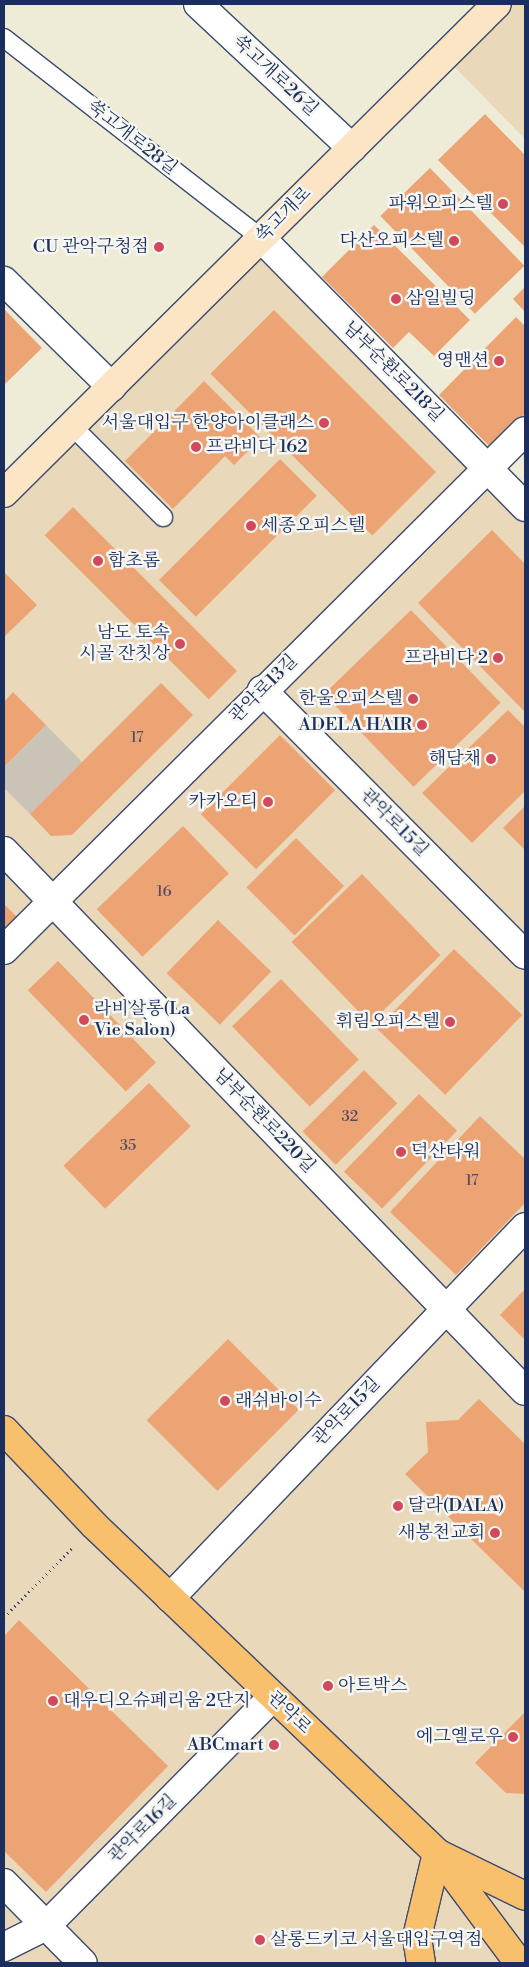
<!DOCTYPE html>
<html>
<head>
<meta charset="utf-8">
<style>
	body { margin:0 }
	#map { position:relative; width:529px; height:1967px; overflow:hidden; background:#eeebd7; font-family:"Libre Bodoni","Noto Serif KR",serif }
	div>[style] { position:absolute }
	.built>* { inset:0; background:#ead8ba }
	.industrial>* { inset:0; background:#cac3b8 }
	.building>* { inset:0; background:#eda475; transform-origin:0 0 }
	.path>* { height:3px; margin-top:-1.5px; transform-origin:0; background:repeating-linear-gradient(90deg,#3b4b70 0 1px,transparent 0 5px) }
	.roads { filter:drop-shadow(1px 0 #3b4b70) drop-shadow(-1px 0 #3b4b70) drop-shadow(0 1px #3b4b70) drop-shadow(0 -1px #3b4b70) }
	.lane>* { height:18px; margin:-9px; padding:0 9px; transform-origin:9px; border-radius:9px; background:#fff }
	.street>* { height:28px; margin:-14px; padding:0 14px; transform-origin:14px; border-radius:14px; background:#fff }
	.secondary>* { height:28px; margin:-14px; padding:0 14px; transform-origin:14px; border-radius:14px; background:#fce5c4 }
	.primary>* { height:28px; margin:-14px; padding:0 14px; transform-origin:14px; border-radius:14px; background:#f8bf6c }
	.dots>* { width:14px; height:14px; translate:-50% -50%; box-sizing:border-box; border:2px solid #f6f6f2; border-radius:50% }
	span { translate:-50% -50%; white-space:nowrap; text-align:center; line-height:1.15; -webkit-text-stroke:5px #f6f6f2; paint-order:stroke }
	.number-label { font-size:15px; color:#504c64 }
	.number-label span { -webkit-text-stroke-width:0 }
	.street-label { font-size:18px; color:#1b2f5e }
	.poi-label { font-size:18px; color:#1b2f5e }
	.right { translate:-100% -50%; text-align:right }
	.left { translate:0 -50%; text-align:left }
	.frame { position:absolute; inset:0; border:5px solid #1b2f5e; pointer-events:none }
</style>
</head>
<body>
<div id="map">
	<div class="built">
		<i style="clip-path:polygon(497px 4px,525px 4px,525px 139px,444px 56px)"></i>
		<i style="clip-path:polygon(261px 238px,525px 507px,525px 1963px,4px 1963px,4px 493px)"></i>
	</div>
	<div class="industrial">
		<i style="clip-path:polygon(46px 725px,82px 762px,30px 814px,4px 788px,4px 767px)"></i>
	</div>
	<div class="building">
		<i style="clip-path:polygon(485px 114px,525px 155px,525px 247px,438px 160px)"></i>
		<i style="left:430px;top:168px;width:136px;height:69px;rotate:46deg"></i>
		<i style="clip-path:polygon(374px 225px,470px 320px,434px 356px,409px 332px,393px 348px,322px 277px)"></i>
		<i style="clip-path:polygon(525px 287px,525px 312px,513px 299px)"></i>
		<i style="clip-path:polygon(4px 309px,42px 348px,4px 385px)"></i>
		<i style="left:274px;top:310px;width:229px;height:90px;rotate:45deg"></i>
		<i style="clip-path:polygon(516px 317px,525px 326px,525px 414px,491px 448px,439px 395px)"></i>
		<i style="clip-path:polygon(204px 381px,261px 438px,234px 465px,225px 456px,173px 509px,125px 461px)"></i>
		<i style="left:280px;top:459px;width:52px;height:171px;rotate:45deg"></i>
		<i style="left:73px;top:507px;width:232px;height:40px;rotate:45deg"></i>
		<i style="clip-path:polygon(492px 530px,525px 564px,525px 712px,418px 603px)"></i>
		<i style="clip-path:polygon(4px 572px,37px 605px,4px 637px)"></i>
		<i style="left:411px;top:610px;width:129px;height:121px;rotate:46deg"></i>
		<i style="clip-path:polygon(161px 683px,193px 715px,72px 835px,51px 836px,30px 814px)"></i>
		<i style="clip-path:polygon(13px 692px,46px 725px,4px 767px,4px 702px)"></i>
		<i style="clip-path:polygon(508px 710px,525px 727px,525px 791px,472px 843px,422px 793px)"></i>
		<i style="left:280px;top:735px;width:78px;height:112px;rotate:45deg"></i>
		<i style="clip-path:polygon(525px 806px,525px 850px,503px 828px)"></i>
		<i style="left:183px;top:826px;width:66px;height:120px;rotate:46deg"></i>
		<i style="left:296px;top:838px;width:68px;height:70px;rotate:45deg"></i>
		<i style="left:362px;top:874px;width:113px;height:98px;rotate:46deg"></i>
		<i style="clip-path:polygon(4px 904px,18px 918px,4px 932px)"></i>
		<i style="left:218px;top:920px;width:74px;height:74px;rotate:44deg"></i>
		<i style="left:454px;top:949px;width:95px;height:111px;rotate:44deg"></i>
		<i style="left:58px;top:961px;width:141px;height:42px;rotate:46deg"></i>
		<i style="left:281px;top:979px;width:112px;height:68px;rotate:46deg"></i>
		<i style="left:364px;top:1070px;width:47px;height:87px;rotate:45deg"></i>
		<i style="left:149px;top:1083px;width:60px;height:119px;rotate:46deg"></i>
		<i style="left:419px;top:1094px;width:53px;height:108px;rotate:44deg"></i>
		<i style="clip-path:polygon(480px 1116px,525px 1159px,525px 1203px,456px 1275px,390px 1212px)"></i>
		<i style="clip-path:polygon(525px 1289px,525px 1340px,500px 1315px)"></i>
		<i style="left:228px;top:1339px;width:100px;height:115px;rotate:45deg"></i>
		<i style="clip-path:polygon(479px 1399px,525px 1444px,525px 1592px,405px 1474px,428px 1452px,426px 1422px,458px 1420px)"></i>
		<i style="clip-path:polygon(19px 1620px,168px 1766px,46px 1892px,4px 1851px,4px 1636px)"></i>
		<i style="clip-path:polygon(525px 1712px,525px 1794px,506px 1793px,475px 1763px)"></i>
	</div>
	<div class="path">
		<i style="left:4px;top:1617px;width:97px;rotate:-45.4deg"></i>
	</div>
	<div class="roads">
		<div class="lane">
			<i style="left:4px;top:38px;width:326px;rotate:37.9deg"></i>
			<i style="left:72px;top:426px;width:129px;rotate:45deg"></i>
		</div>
		<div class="street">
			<i style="left:198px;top:4px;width:211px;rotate:43.1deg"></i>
			<i style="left:261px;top:238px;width:377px;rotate:45.5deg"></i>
			<i style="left:4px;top:281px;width:151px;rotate:44.5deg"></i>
			<i style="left:262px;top:690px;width:373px;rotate:45.2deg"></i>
			<i style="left:4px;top:851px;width:750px;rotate:46.03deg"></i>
			<i style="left:4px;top:950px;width:735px;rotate:-44.89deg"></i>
			<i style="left:170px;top:1598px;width:513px;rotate:-46.26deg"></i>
			<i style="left:4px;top:1883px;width:112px;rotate:45.4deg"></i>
			<i style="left:4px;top:1947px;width:47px;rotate:-26.6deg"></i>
			<i style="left:46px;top:1926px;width:321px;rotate:-45.3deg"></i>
		</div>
		<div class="secondary">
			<i style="left:4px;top:493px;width:694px;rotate:-44.77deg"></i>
		</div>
		<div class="primary">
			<i style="left:4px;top:1430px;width:131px;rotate:46.5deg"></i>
			<i style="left:94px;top:1525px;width:475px;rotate:43.7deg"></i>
			<i style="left:437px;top:1853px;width:137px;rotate:53.3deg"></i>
			<i style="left:441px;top:1855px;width:93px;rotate:26deg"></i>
			<i style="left:421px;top:1963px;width:26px;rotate:-99deg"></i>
			<i style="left:417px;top:1937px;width:86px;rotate:-76.6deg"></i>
		</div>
	</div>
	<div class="dots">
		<i style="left:503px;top:204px;background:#d1495b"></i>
		<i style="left:454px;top:241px;background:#d1495b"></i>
		<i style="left:159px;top:247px;background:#d1495b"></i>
		<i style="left:396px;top:299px;background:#d1495b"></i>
		<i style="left:499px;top:361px;background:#d1495b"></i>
		<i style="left:324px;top:423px;background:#d1495b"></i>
		<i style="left:196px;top:447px;background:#d1495b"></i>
		<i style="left:251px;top:526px;background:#d1495b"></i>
		<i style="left:98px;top:561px;background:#d1495b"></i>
		<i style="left:180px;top:644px;background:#d1495b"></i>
		<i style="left:498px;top:658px;background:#d1495b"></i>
		<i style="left:413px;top:699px;background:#d1495b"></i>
		<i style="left:422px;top:725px;background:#d1495b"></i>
		<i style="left:491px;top:759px;background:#d1495b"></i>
		<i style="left:268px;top:802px;background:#d1495b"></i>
		<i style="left:84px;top:1020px;background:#d1495b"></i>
		<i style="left:450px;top:1022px;background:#d1495b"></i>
		<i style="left:401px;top:1152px;background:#d1495b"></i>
		<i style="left:225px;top:1401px;background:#d1495b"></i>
		<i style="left:398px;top:1506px;background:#d1495b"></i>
		<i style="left:495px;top:1533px;background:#d1495b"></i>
		<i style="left:328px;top:1686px;background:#d1495b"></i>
		<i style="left:53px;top:1701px;background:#d1495b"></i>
		<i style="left:513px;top:1737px;background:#d1495b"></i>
		<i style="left:274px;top:1745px;background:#d1495b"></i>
		<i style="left:260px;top:1940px;background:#d1495b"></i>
	</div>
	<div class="number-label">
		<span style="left:137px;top:738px">17</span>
		<span style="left:164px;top:892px">16</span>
		<span style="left:350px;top:1117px">32</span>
		<span style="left:128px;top:1146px">35</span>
		<span style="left:472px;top:1181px">17</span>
	</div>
	<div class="street-label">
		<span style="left:275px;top:76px;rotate:43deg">쑥고개로26길</span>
		<span style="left:132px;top:138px;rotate:38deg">쑥고개로28길</span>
		<span style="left:284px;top:215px;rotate:-45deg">쑥고개로</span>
		<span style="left:393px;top:372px;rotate:45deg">남부순환로218길</span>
		<span style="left:264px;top:689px;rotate:-45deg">관악로13길</span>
		<span style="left:394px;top:823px;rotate:45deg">관악로15길</span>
		<span style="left:264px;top:1121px;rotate:46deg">남부순환로220길</span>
		<span style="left:347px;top:1412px;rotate:-46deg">관악로15길</span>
		<span style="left:289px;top:1713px;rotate:44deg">관악로</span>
		<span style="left:143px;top:1829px;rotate:-45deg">관악로16길</span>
	</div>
	<div class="poi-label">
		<span class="right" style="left:493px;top:204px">파워오피스텔</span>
		<span class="right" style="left:444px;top:241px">다산오피스텔</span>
		<span class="right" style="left:149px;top:247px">CU 관악구청점</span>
		<span class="left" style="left:406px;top:299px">삼일빌딩</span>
		<span class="right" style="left:489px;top:361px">영맨션</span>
		<span class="right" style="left:314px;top:423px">서울대입구 한양아이클래스</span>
		<span class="left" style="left:206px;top:447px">프라비다 162</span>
		<span class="left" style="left:261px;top:526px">세종오피스텔</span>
		<span class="left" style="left:108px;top:561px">함초롬</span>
		<span class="right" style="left:170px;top:644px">남도 토속<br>시골 잔칫상</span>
		<span class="right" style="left:488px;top:658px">프라비다 2</span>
		<span class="right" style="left:403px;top:699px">한울오피스텔</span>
		<span class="right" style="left:412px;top:725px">ADELA HAIR</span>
		<span class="right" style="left:481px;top:759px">해담채</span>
		<span class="right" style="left:258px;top:802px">카카오티</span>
		<span class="left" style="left:94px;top:1020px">라비살롱(La<br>Vie Salon)</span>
		<span class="right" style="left:440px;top:1022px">휘림오피스텔</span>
		<span class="left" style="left:411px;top:1152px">덕산타워</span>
		<span class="left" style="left:235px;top:1401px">래쉬바이수</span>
		<span class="left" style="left:408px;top:1506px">달라(DALA)</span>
		<span class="right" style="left:485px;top:1533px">새봉천교회</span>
		<span class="left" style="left:338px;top:1686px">아트박스</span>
		<span class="left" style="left:63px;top:1701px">대우디오슈페리움 2단지</span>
		<span class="right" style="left:503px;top:1737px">에그옐로우</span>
		<span class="right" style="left:264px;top:1745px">ABCmart</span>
		<span class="left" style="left:270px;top:1940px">살롱드키코 서울대입구역점</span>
	</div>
	<div class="frame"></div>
</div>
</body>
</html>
